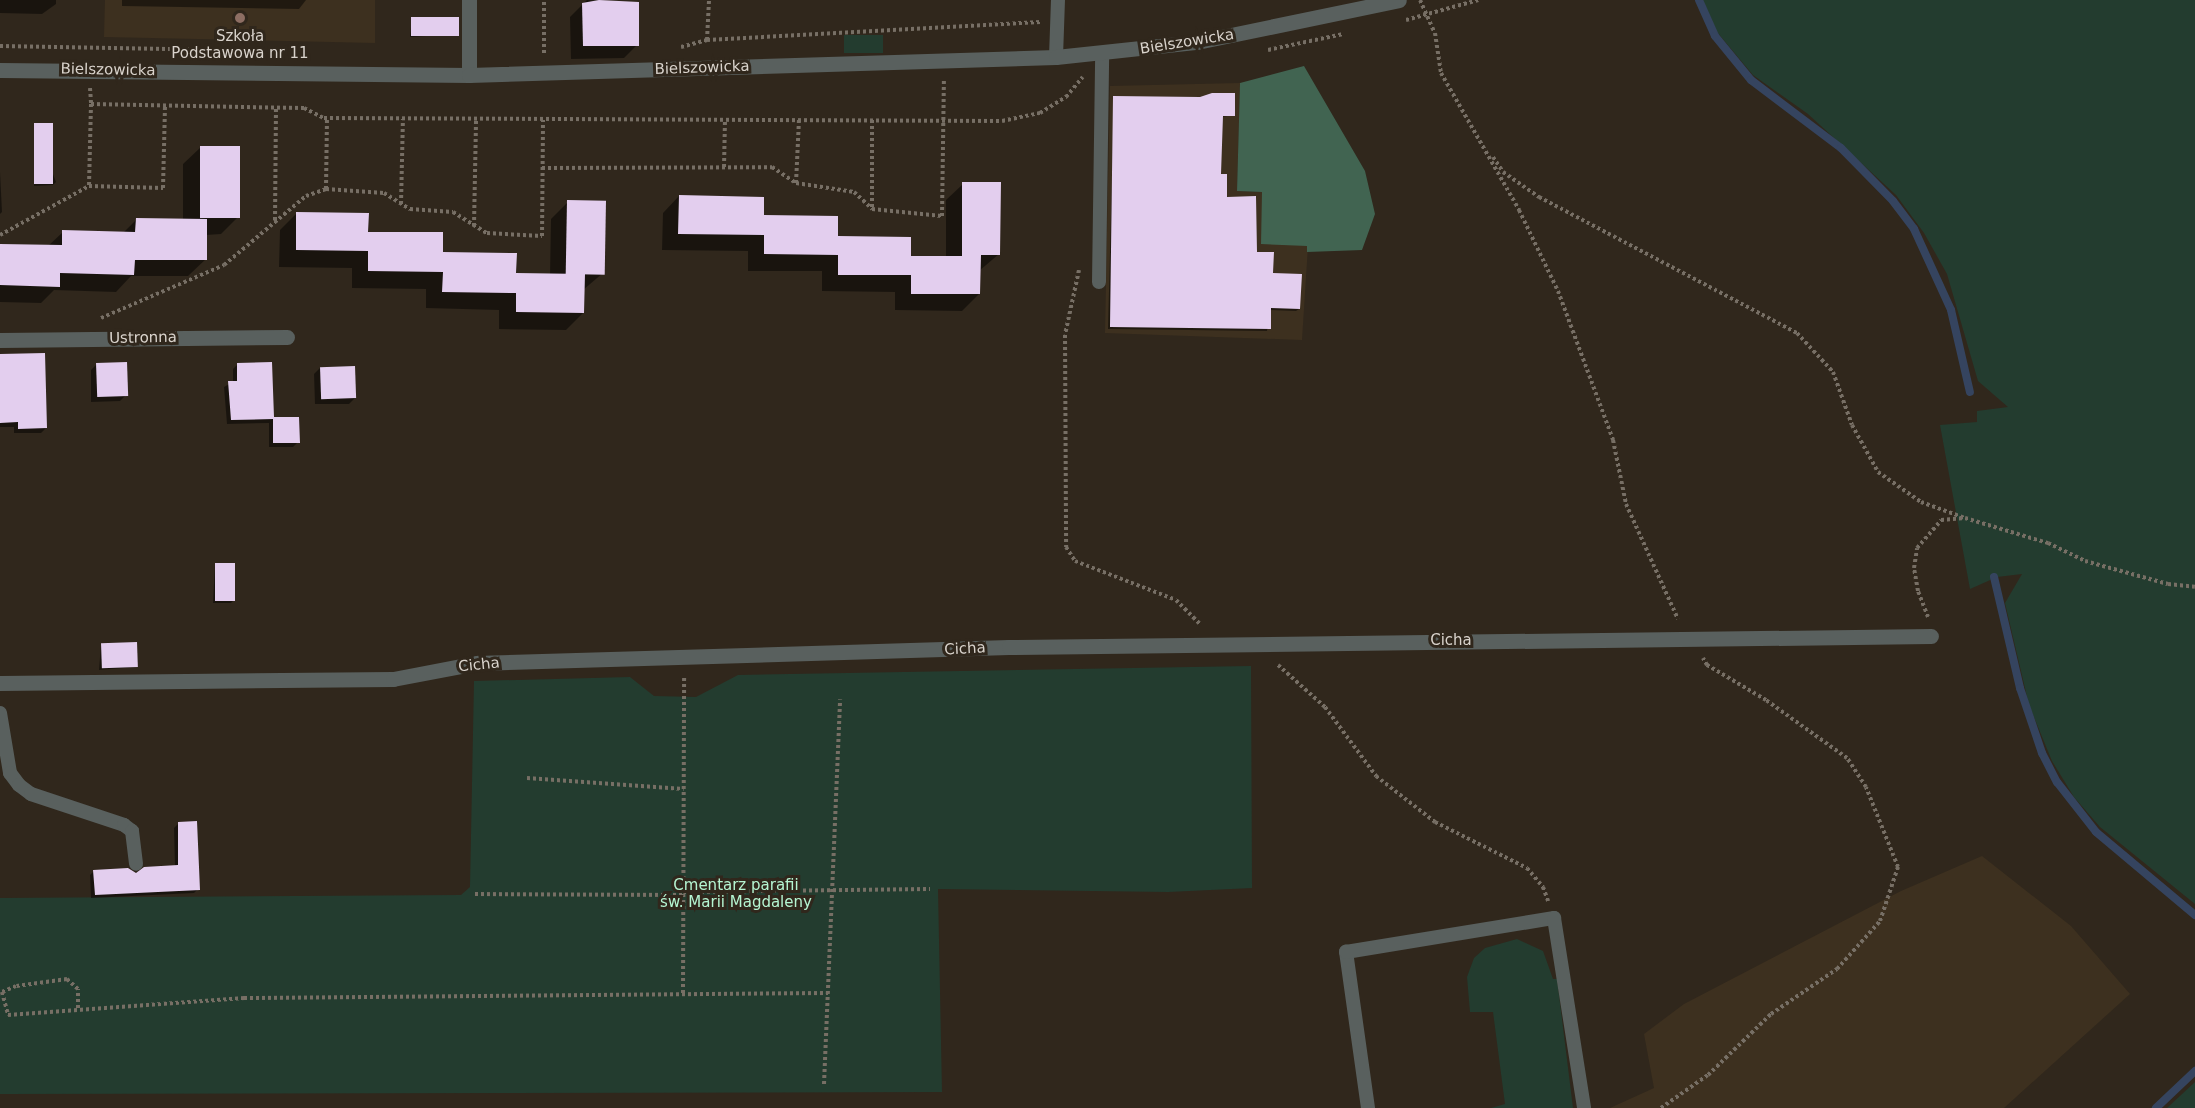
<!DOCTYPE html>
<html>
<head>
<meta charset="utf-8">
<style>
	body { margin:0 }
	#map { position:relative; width:2195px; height:1108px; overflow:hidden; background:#30271c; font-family:"DejaVu Sans",sans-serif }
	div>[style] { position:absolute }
	.built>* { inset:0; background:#3d301f }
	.green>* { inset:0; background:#233c2f; transform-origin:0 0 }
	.forest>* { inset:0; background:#416451 }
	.shadow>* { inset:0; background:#0007 }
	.stream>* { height:8px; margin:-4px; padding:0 4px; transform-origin:4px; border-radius:4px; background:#35445f }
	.building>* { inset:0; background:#e3ceee; transform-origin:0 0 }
	.path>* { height:4px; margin-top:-2px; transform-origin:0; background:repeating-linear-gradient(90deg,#776f65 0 3px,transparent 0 6px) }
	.service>* { height:14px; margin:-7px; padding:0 7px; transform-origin:7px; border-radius:7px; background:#59605e }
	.minor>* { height:15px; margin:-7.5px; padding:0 7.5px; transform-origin:7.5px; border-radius:7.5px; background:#59605e }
	.tertiary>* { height:15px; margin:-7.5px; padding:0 7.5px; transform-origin:7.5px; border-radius:7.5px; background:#59605e }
	.dots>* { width:16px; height:16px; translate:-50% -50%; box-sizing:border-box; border:3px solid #30271c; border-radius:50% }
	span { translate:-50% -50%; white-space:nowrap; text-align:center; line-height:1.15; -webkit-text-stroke:6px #30271c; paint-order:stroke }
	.poi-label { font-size:15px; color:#d9d3cc }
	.street-label { font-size:15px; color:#d9d3cc }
	.park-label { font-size:15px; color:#b5f5d2 }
</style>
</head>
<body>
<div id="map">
	<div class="built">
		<i style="clip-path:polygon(105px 0,375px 0,375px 43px,104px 37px)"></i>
		<i style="clip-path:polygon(1240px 83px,1237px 191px,1262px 192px,1308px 246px,1302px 340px,1105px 333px,1110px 86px)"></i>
		<i style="clip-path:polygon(1982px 856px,2071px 926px,2130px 994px,2004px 1108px,1610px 1108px,1654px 1088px,1644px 1034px,1684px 1004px,1901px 891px)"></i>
	</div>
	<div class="green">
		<i style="clip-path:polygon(1703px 0,2195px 0,2195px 904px,2100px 827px,2074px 797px,2052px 761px,2029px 705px,2005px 603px,2022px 574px,1997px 577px,1970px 589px,1940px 425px,1977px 422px,1977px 411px,2008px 407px,1978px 381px,1947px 274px,1924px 233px,1896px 195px,1808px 114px,1753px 75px,1717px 32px)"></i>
		<i style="left:883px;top:35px;width:18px;height:39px;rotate:90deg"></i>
		<i style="clip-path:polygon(1251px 666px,1252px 888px,1168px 892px,938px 889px,942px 1092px,0 1094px,0 898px,461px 895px,470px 887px,474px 681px,630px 677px,654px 696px,696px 697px,738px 675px)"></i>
		<i style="clip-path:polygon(1517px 939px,1543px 951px,1553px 979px,1557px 979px,1573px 1108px,1491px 1108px,1505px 1104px,1493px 1012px,1470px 1012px,1467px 977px,1474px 958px,1485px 948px)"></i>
		<i style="clip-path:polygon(2195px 1082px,2195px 1108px,2167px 1108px)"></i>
	</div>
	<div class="forest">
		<i style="clip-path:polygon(1304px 66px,1365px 171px,1375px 214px,1362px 250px,1307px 252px,1307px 246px,1261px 244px,1262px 192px,1237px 191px,1240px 83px)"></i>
	</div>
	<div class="shadow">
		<i style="clip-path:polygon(0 0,56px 0,56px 4px,42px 14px,0 13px)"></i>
		<i style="clip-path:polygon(122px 0,306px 0,299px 9px,122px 6px)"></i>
		<i style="clip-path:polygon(587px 0,637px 4px,637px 45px,624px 58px,571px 59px,570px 17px)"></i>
		<i style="clip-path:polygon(412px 18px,458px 34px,410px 37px)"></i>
		<i style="clip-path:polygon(1114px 98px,1234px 115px,1221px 117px,1219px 176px,1226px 198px,1256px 254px,1299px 309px,1296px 311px,1270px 310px,1267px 331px,1108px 329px)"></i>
		<i style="clip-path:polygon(34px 125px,56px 182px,53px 185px,34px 186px)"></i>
		<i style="clip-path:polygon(201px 147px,238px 217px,221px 234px,206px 235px,206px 259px,188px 276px,131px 276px,116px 292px,54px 290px,41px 303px,0 302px,0 246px,48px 246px,63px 232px,123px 233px,136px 220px,183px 220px,183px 164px)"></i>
		<i style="clip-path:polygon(0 172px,2px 212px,0 214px)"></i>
		<i style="clip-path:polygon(963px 184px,999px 254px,979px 271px,979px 294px,962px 311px,895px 310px,895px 292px,822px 291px,822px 271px,748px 271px,748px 251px,662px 250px,663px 213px,679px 196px,910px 257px,946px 258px,946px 200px)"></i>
		<i style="clip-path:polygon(568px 202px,603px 273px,583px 290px,583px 313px,566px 330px,499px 329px,499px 310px,426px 308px,426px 289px,352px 288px,352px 268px,279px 267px,280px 230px,297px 213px,515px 274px,550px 275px,551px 219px)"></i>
		<i style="clip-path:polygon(0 355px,46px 428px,41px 433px,14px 433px,14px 427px,0 427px)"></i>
		<i style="clip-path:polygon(97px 364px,126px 395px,120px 401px,91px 402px,91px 370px)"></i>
		<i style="clip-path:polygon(237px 365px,272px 419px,298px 418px,298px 442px,293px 447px,269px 447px,269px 423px,227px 424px,224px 387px,233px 382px,233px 369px)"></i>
		<i style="clip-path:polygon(320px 368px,355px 398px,349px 404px,315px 404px,314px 374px)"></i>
		<i style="clip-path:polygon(215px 565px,233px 601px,231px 603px,213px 603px)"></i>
		<i style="clip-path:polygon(101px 645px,136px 667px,99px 670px)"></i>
		<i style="clip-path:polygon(178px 824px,198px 889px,194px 893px,91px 898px,90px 875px,94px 871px,137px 875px,175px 867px,174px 828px)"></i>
	</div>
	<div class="stream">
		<i style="left:1699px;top:0;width:39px;rotate:66deg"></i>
		<i style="left:1715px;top:36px;width:57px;rotate:50.7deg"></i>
		<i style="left:1751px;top:80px;width:113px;rotate:37.1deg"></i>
		<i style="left:1841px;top:148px;width:74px;rotate:45.5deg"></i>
		<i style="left:1893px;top:201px;width:35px;rotate:53deg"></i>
		<i style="left:1914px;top:229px;width:89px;rotate:65.4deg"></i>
		<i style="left:1951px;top:310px;width:84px;rotate:77deg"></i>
		<i style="left:1994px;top:577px;width:114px;rotate:76.8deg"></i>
		<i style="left:2020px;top:688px;width:69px;rotate:71.3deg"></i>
		<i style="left:2042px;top:753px;width:33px;rotate:63deg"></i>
		<i style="left:2057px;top:782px;width:63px;rotate:52deg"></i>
		<i style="left:2096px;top:832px;width:129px;rotate:40deg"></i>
		<i style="left:2156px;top:1108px;width:54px;rotate:-43.5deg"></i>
	</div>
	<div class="building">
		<i style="clip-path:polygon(599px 0,639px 2px,639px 46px,583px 46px,582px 3px)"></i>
		<i style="left:411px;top:17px;width:48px;height:19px"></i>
		<i style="clip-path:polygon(1212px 93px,1235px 93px,1235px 116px,1223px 116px,1221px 174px,1227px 174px,1227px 197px,1256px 196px,1257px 252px,1274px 252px,1273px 273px,1302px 274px,1300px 309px,1271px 308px,1271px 329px,1110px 327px,1113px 96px,1200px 97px)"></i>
		<i style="left:34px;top:123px;width:19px;height:61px"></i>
		<i style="left:200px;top:146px;width:40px;height:72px"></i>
		<i style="clip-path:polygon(962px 182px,1001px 182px,1000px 255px,981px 255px,980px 294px,911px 294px,911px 275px,838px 275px,838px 255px,764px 254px,764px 235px,678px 234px,679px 195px,764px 197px,764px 215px,838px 216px,838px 236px,911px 237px,911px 256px,962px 256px)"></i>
		<i style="left:567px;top:200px;width:39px;height:74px;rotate:1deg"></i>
		<i style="clip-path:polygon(296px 212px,369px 213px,368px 232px,443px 232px,443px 252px,517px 253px,516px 273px,585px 274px,584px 313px,516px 312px,516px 293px,442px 292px,443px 272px,368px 271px,368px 251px,296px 250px)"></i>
		<i style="clip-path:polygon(136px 218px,207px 219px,207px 260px,135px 260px,134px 275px,60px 273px,60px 287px,0 285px,0 244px,62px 245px,62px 230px,135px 232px)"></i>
		<i style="clip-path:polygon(45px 353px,47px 428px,18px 429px,18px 422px,0 423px,0 354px)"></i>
		<i style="left:127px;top:362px;width:34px;height:31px;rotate:88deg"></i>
		<i style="clip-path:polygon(272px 362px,274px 417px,299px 417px,300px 443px,273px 443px,273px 419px,231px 420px,228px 381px,237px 381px,237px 363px)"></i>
		<i style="left:355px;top:366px;width:32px;height:35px;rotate:88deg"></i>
		<i style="left:215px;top:563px;width:20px;height:38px"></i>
		<i style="left:137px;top:642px;width:25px;height:36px;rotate:88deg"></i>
		<i style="clip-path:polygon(197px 821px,200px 890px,95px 895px,93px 870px,128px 868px,136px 873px,144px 867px,178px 865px,178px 822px)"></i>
	</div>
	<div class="path">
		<i style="left:1420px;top:0;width:36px;rotate:66deg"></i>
		<i style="left:1435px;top:33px;width:40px;rotate:81.5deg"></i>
		<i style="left:1441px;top:73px;width:158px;rotate:60.3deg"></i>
		<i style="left:1519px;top:210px;width:90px;rotate:64.3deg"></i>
		<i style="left:1558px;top:291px;width:159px;rotate:69.7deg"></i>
		<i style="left:1613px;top:440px;width:65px;rotate:78.5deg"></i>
		<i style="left:1626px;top:504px;width:126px;rotate:65.7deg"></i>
		<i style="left:1406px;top:20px;width:75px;rotate:-15.5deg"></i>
		<i style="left:707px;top:40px;width:40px;rotate:-87.1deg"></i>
		<i style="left:0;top:46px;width:238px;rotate:1deg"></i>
		<i style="left:681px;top:47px;width:27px;rotate:-15deg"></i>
		<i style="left:707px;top:40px;width:334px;rotate:-3.1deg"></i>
		<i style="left:1268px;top:50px;width:77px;rotate:-12deg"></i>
		<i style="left:544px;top:53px;width:53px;rotate:-90deg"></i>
		<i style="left:90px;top:88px;width:16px;rotate:86deg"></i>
		<i style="left:91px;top:104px;width:213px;rotate:1.1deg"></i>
		<i style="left:304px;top:108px;width:22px;rotate:27deg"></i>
		<i style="left:324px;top:118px;width:678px;rotate:0.25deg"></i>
		<i style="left:1002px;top:121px;width:39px;rotate:-12deg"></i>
		<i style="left:1040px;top:113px;width:31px;rotate:-32deg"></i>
		<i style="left:1066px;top:97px;width:26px;rotate:-50deg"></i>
		<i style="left:91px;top:104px;width:82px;rotate:91.4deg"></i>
		<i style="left:89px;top:186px;width:74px;rotate:1.5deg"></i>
		<i style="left:163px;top:188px;width:83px;rotate:-88.6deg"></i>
		<i style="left:872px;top:120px;width:88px;rotate:90deg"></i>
		<i style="left:1493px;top:157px;width:18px;rotate:56deg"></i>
		<i style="left:1503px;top:172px;width:44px;rotate:34.8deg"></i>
		<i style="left:1539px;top:197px;width:292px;rotate:27.8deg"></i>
		<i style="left:1797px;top:333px;width:53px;rotate:47.3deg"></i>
		<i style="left:1833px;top:372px;width:56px;rotate:70.3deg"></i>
		<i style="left:1852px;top:425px;width:54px;rotate:61deg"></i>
		<i style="left:1878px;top:472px;width:52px;rotate:34.9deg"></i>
		<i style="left:1921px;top:502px;width:47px;rotate:20deg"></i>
		<i style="left:724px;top:167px;width:46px;rotate:-88.8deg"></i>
		<i style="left:542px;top:168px;width:230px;rotate:-0.2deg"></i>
		<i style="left:772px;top:167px;width:29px;rotate:34deg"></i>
		<i style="left:796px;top:183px;width:59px;rotate:8.8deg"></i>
		<i style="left:854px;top:192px;width:25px;rotate:43deg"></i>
		<i style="left:872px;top:209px;width:70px;rotate:5.7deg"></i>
		<i style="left:942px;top:216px;width:137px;rotate:-89.2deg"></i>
		<i style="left:796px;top:183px;width:63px;rotate:-87.3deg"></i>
		<i style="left:326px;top:189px;width:71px;rotate:-89.2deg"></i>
		<i style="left:401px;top:204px;width:85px;rotate:-88.7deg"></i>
		<i style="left:275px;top:220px;width:112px;rotate:-89.5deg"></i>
		<i style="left:474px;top:226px;width:106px;rotate:-88.9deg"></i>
		<i style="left:0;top:235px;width:102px;rotate:-28.8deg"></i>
		<i style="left:1079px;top:270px;width:66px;rotate:102.2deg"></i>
		<i style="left:1065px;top:335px;width:212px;rotate:89.7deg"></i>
		<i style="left:1066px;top:547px;width:17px;rotate:57deg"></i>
		<i style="left:1075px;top:561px;width:108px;rotate:21.1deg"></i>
		<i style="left:1176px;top:600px;width:35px;rotate:45deg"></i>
		<i style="left:101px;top:318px;width:134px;rotate:-23.3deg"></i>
		<i style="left:224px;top:265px;width:107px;rotate:-40.1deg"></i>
		<i style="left:306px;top:196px;width:21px;rotate:-19deg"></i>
		<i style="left:326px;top:189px;width:58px;rotate:3.9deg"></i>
		<i style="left:384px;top:193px;width:31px;rotate:32deg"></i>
		<i style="left:410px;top:209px;width:43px;rotate:4deg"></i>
		<i style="left:453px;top:212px;width:40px;rotate:32deg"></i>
		<i style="left:487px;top:233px;width:55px;rotate:3.1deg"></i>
		<i style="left:542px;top:236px;width:116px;rotate:-89.5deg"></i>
		<i style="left:1928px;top:617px;width:28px;rotate:-111deg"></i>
		<i style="left:1918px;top:591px;width:23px;rotate:-100deg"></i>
		<i style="left:1914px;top:568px;width:20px;rotate:-81deg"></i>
		<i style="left:1917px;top:548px;width:37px;rotate:-49deg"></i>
		<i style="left:1941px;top:520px;width:24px;rotate:-5deg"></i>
		<i style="left:1965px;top:518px;width:87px;rotate:16.8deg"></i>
		<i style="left:2048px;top:543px;width:41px;rotate:25.9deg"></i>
		<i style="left:2085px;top:561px;width:86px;rotate:15.5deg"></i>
		<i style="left:2168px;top:584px;width:27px;rotate:6deg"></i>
		<i style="left:1278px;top:665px;width:63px;rotate:41.8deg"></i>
		<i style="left:1325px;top:707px;width:86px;rotate:53.5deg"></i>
		<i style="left:1376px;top:776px;width:75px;rotate:37.9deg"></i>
		<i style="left:1435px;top:822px;width:103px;rotate:26.6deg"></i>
		<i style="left:1527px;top:868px;width:25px;rotate:50deg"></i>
		<i style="left:1543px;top:887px;width:15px;rotate:70deg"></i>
		<i style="left:527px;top:778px;width:157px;rotate:4deg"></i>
		<i style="left:683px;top:892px;width:247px;rotate:-0.7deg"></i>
		<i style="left:475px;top:894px;width:209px;rotate:0.3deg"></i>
		<i style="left:683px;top:993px;width:317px;rotate:-89.8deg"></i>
		<i style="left:78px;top:1008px;width:19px;rotate:-90deg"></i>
		<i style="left:78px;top:989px;width:15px;rotate:-138deg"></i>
		<i style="left:67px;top:979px;width:51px;rotate:172.2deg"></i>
		<i style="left:16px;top:986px;width:15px;rotate:157deg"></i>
		<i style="left:2px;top:992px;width:24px;rotate:75deg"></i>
		<i style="left:8px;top:1015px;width:237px;rotate:-4.1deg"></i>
		<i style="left:244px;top:998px;width:584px;rotate:-0.49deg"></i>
		<i style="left:824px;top:1084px;width:385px;rotate:-87.6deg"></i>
		<i style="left:1661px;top:1108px;width:57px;rotate:-35.1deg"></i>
		<i style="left:1708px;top:1075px;width:88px;rotate:-44.1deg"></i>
		<i style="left:1771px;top:1014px;width:80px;rotate:-34.3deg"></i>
		<i style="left:1837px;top:969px;width:64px;rotate:-48.1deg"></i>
		<i style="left:1880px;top:921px;width:57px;rotate:-71.6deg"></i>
		<i style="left:1898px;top:867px;width:86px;rotate:-111.8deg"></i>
		<i style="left:1866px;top:787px;width:35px;rotate:-123deg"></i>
		<i style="left:1847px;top:758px;width:100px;rotate:-144.4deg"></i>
		<i style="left:1766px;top:700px;width:69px;rotate:-149.3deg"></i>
		<i style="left:1707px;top:665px;width:8px;rotate:-120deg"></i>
	</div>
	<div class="service">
		<i style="left:1056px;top:57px;width:57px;rotate:-88deg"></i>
		<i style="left:1099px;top:282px;width:227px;rotate:-89.2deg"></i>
		<i style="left:0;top:713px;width:61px;rotate:80.5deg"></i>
		<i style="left:10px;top:773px;width:15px;rotate:53deg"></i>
		<i style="left:19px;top:785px;width:15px;rotate:37deg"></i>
		<i style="left:31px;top:794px;width:98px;rotate:18.4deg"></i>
		<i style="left:124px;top:825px;width:10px;rotate:37deg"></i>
		<i style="left:132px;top:831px;width:33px;rotate:83deg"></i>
		<i style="left:1368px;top:1108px;width:158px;rotate:-98deg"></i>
		<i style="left:1346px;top:952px;width:211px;rotate:-9.3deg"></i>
		<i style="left:1554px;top:918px;width:192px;rotate:81deg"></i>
	</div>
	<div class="minor">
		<i style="left:469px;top:75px;width:75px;rotate:-90deg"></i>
		<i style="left:0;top:340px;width:287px;rotate:-0.6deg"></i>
		<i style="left:0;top:683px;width:393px;rotate:-0.6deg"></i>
		<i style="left:393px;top:679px;width:86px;rotate:-10.8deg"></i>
		<i style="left:477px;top:663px;width:532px;rotate:-1.72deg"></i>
		<i style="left:1009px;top:647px;width:922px;rotate:-0.68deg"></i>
	</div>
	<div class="tertiary">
		<i style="left:0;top:70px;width:469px;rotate:0.6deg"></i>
		<i style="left:469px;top:75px;width:587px;rotate:-1.76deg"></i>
		<i style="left:1056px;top:57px;width:142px;rotate:-6.1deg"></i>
		<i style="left:1197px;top:42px;width:206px;rotate:-11.7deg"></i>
	</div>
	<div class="dots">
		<i style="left:240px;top:18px;background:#8d6e63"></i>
	</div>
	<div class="poi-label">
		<span style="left:240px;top:45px">Szkoła<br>Podstawowa nr 11</span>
	</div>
	<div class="street-label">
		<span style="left:1187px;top:42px;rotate:-9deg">Bielszowicka</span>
		<span style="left:702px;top:68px;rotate:-2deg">Bielszowicka</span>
		<span style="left:108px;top:70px;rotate:1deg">Bielszowicka</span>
		<span style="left:143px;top:338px;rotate:-1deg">Ustronna</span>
		<span style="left:1451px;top:641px">Cicha</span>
		<span style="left:965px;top:649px;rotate:-3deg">Cicha</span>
		<span style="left:479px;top:665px;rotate:-6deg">Cicha</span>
	</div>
	<div class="park-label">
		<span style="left:736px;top:894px">Cmentarz parafii<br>św. Marii Magdaleny</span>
	</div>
</div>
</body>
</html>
